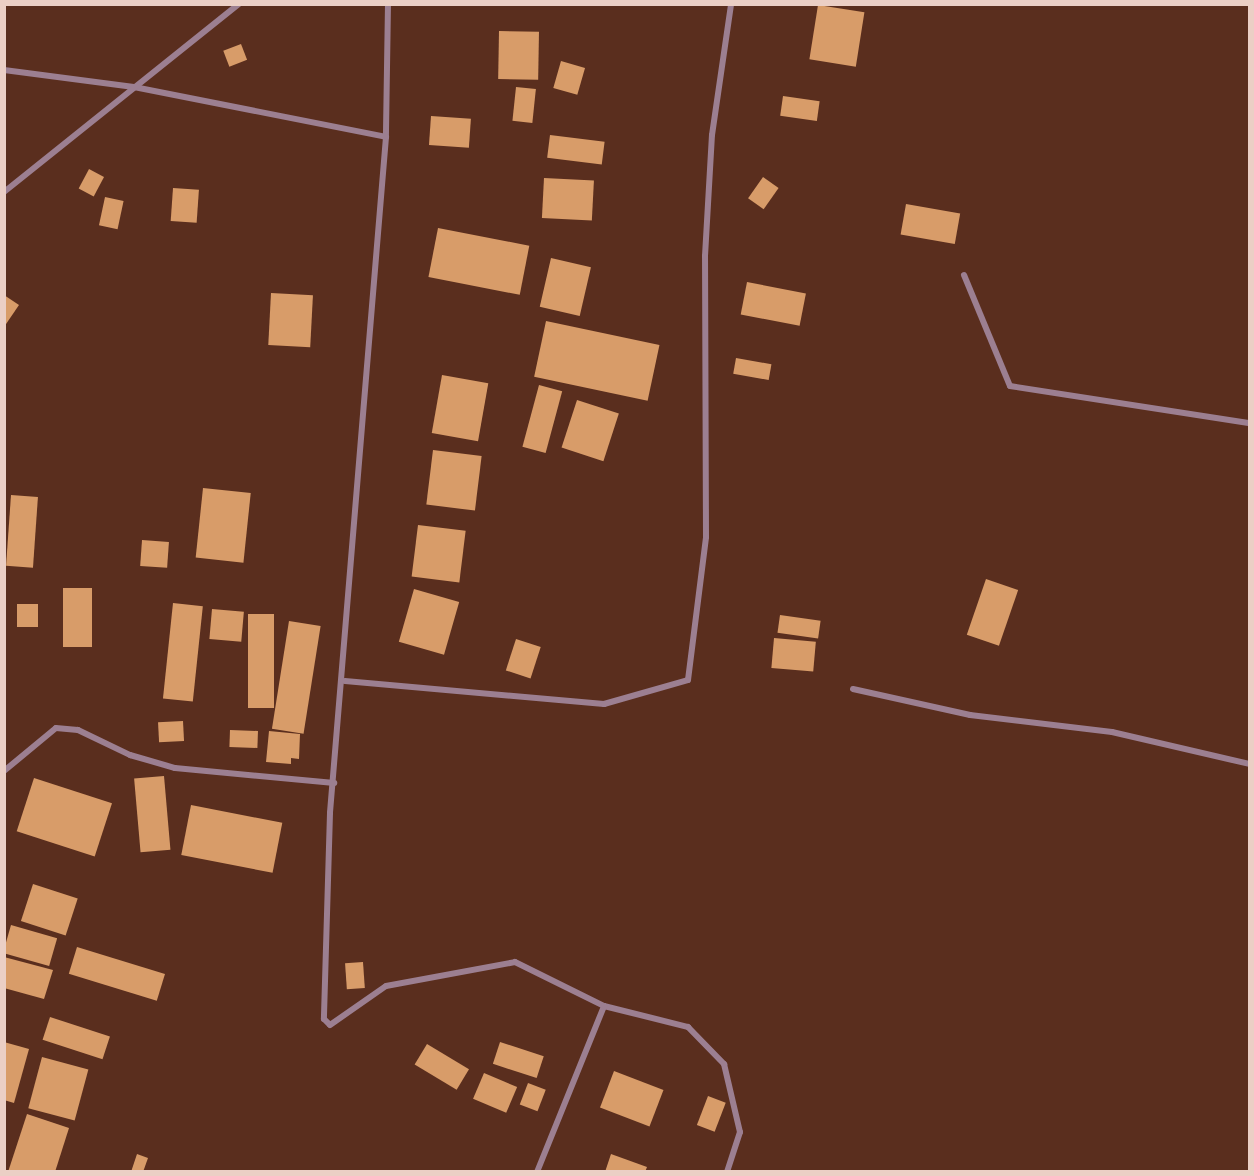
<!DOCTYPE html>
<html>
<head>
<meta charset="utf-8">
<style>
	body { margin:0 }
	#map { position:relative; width:1254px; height:1176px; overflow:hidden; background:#5a2e1e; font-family:"Fira Sans",sans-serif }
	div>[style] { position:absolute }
	.building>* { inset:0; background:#d89c69; transform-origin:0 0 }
	.street>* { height:6px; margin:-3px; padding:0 3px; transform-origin:3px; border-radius:3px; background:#9c7f91 }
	span { translate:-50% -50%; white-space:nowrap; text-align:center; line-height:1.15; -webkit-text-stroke:6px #4e2413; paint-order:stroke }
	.frame { position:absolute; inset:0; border:6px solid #ebcfc5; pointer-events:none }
</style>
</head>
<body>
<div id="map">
	<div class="building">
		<i style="left:818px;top:5px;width:47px;height:55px;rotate:9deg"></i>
		<i style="left:499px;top:31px;width:40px;height:48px;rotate:1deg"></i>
		<i style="left:241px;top:44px;width:17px;height:19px;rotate:69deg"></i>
		<i style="left:561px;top:61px;width:25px;height:28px;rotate:16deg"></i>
		<i style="left:516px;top:87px;width:20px;height:34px;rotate:6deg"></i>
		<i style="left:783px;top:96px;width:37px;height:20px;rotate:8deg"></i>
		<i style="left:431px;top:116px;width:40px;height:29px;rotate:4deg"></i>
		<i style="left:550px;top:135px;width:55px;height:23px;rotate:7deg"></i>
		<i style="left:89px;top:169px;width:17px;height:22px;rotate:28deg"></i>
		<i style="left:763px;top:177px;width:19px;height:26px;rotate:35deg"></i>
		<i style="left:544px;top:178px;width:50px;height:40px;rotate:3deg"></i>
		<i style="left:173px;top:188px;width:26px;height:33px;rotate:4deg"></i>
		<i style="left:105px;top:197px;width:19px;height:29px;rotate:12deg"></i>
		<i style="left:906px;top:204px;width:55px;height:31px;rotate:10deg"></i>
		<i style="left:438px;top:228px;width:93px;height:50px;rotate:11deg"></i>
		<i style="left:551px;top:258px;width:41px;height:50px;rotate:13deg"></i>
		<i style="left:747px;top:282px;width:60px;height:33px;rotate:11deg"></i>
		<i style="left:271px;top:293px;width:42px;height:52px;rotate:3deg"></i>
		<i style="clip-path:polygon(4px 295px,19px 305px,4px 327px)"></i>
		<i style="left:546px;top:321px;width:116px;height:57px;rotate:12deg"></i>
		<i style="left:736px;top:358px;width:36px;height:16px;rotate:10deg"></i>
		<i style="left:442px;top:375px;width:47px;height:59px;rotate:10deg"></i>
		<i style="left:539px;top:385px;width:24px;height:64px;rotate:15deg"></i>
		<i style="left:577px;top:400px;width:44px;height:50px;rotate:18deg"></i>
		<i style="left:433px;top:450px;width:49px;height:55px;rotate:7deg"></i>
		<i style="left:203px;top:488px;width:48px;height:70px;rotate:6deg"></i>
		<i style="left:11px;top:495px;width:27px;height:71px;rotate:4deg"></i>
		<i style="left:418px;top:525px;width:48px;height:52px;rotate:7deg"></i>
		<i style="left:142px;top:540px;width:27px;height:26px;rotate:4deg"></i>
		<i style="left:986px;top:579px;width:34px;height:59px;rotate:19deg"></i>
		<i style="left:63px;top:588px;width:29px;height:59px"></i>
		<i style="left:414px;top:589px;width:47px;height:55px;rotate:16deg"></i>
		<i style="left:173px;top:603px;width:30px;height:96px;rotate:6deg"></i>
		<i style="left:38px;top:604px;width:23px;height:21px;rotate:90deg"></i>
		<i style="left:212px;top:609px;width:32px;height:30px;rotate:5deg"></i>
		<i style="left:248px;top:614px;width:26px;height:94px"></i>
		<i style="left:780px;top:615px;width:41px;height:18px;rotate:8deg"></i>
		<i style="left:289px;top:621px;width:32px;height:109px;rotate:9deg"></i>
		<i style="left:774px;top:638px;width:42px;height:30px;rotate:5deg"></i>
		<i style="left:516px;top:639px;width:26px;height:33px;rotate:18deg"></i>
		<i style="left:183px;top:721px;width:20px;height:25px;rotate:87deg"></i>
		<i style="left:230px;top:730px;width:28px;height:17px;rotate:2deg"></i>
		<i style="clip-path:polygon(269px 731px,300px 734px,299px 759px,291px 758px,291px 764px,266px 762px)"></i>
		<i style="left:164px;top:776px;width:74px;height:30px;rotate:85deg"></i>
		<i style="left:34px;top:778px;width:82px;height:56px;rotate:18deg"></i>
		<i style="left:191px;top:805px;width:93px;height:51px;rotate:11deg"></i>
		<i style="left:33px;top:884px;width:47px;height:39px;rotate:18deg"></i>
		<i style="left:11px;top:925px;width:48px;height:29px;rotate:16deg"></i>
		<i style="left:77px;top:947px;width:92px;height:28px;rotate:17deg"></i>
		<i style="clip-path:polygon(4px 957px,53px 970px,44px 999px,4px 988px)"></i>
		<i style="left:363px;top:962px;width:26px;height:18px;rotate:86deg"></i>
		<i style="left:50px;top:1017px;width:63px;height:24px;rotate:18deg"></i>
		<i style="clip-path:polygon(4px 1042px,29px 1049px,14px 1103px,4px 1100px)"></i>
		<i style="left:500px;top:1042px;width:46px;height:23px;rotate:18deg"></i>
		<i style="left:427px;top:1044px;width:49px;height:24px;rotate:31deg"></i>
		<i style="left:42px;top:1057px;width:48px;height:53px;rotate:15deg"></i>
		<i style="left:614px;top:1071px;width:53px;height:39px;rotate:21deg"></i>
		<i style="left:484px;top:1073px;width:36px;height:28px;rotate:23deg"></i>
		<i style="left:528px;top:1083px;width:19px;height:23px;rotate:21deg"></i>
		<i style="left:708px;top:1096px;width:19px;height:31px;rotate:21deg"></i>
		<i style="clip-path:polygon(27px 1114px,69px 1128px,55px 1172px,8px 1172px)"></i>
		<i style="clip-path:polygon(137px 1154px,148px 1158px,143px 1172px,131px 1172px)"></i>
		<i style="clip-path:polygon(611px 1154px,647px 1167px,645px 1172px,605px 1172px)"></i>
	</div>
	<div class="street">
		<i style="left:388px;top:4px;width:133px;rotate:90.9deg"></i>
		<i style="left:386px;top:137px;width:678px;rotate:94.74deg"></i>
		<i style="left:330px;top:813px;width:206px;rotate:91.7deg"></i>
		<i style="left:324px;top:1019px;width:8px;rotate:45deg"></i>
		<i style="left:330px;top:1025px;width:68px;rotate:-34.9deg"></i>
		<i style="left:386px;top:986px;width:131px;rotate:-10.5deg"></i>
		<i style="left:515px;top:962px;width:99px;rotate:26.3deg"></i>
		<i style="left:604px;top:1006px;width:87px;rotate:14deg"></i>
		<i style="left:688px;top:1027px;width:52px;rotate:45.8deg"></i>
		<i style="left:724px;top:1064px;width:70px;rotate:76.8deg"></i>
		<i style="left:740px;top:1132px;width:42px;rotate:108deg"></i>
		<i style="left:4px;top:70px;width:131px;rotate:7.5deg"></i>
		<i style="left:134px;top:87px;width:257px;rotate:11.2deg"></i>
		<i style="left:4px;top:192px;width:301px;rotate:-38.7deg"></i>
		<i style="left:964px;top:275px;width:120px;rotate:67.5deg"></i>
		<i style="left:1010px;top:386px;width:243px;rotate:8.8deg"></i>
		<i style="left:345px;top:681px;width:260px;rotate:5.1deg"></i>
		<i style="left:604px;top:704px;width:87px;rotate:-15.9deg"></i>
		<i style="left:688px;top:680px;width:144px;rotate:-82.8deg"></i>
		<i style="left:706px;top:537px;width:281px;rotate:-90.2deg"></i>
		<i style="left:705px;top:256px;width:121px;rotate:-86.7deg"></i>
		<i style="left:712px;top:135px;width:132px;rotate:-81.7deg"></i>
		<i style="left:853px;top:689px;width:120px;rotate:12.5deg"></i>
		<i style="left:970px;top:715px;width:143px;rotate:6.8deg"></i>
		<i style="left:1112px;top:732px;width:142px;rotate:13.1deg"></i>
		<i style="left:4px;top:771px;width:67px;rotate:-39.6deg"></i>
		<i style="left:56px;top:728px;width:22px;rotate:5deg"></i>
		<i style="left:78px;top:730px;width:58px;rotate:25.7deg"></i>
		<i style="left:130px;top:755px;width:47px;rotate:16.1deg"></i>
		<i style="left:175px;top:768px;width:160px;rotate:5.4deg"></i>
		<i style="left:537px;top:1172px;width:179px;rotate:-68deg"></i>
	</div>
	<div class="frame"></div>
</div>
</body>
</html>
